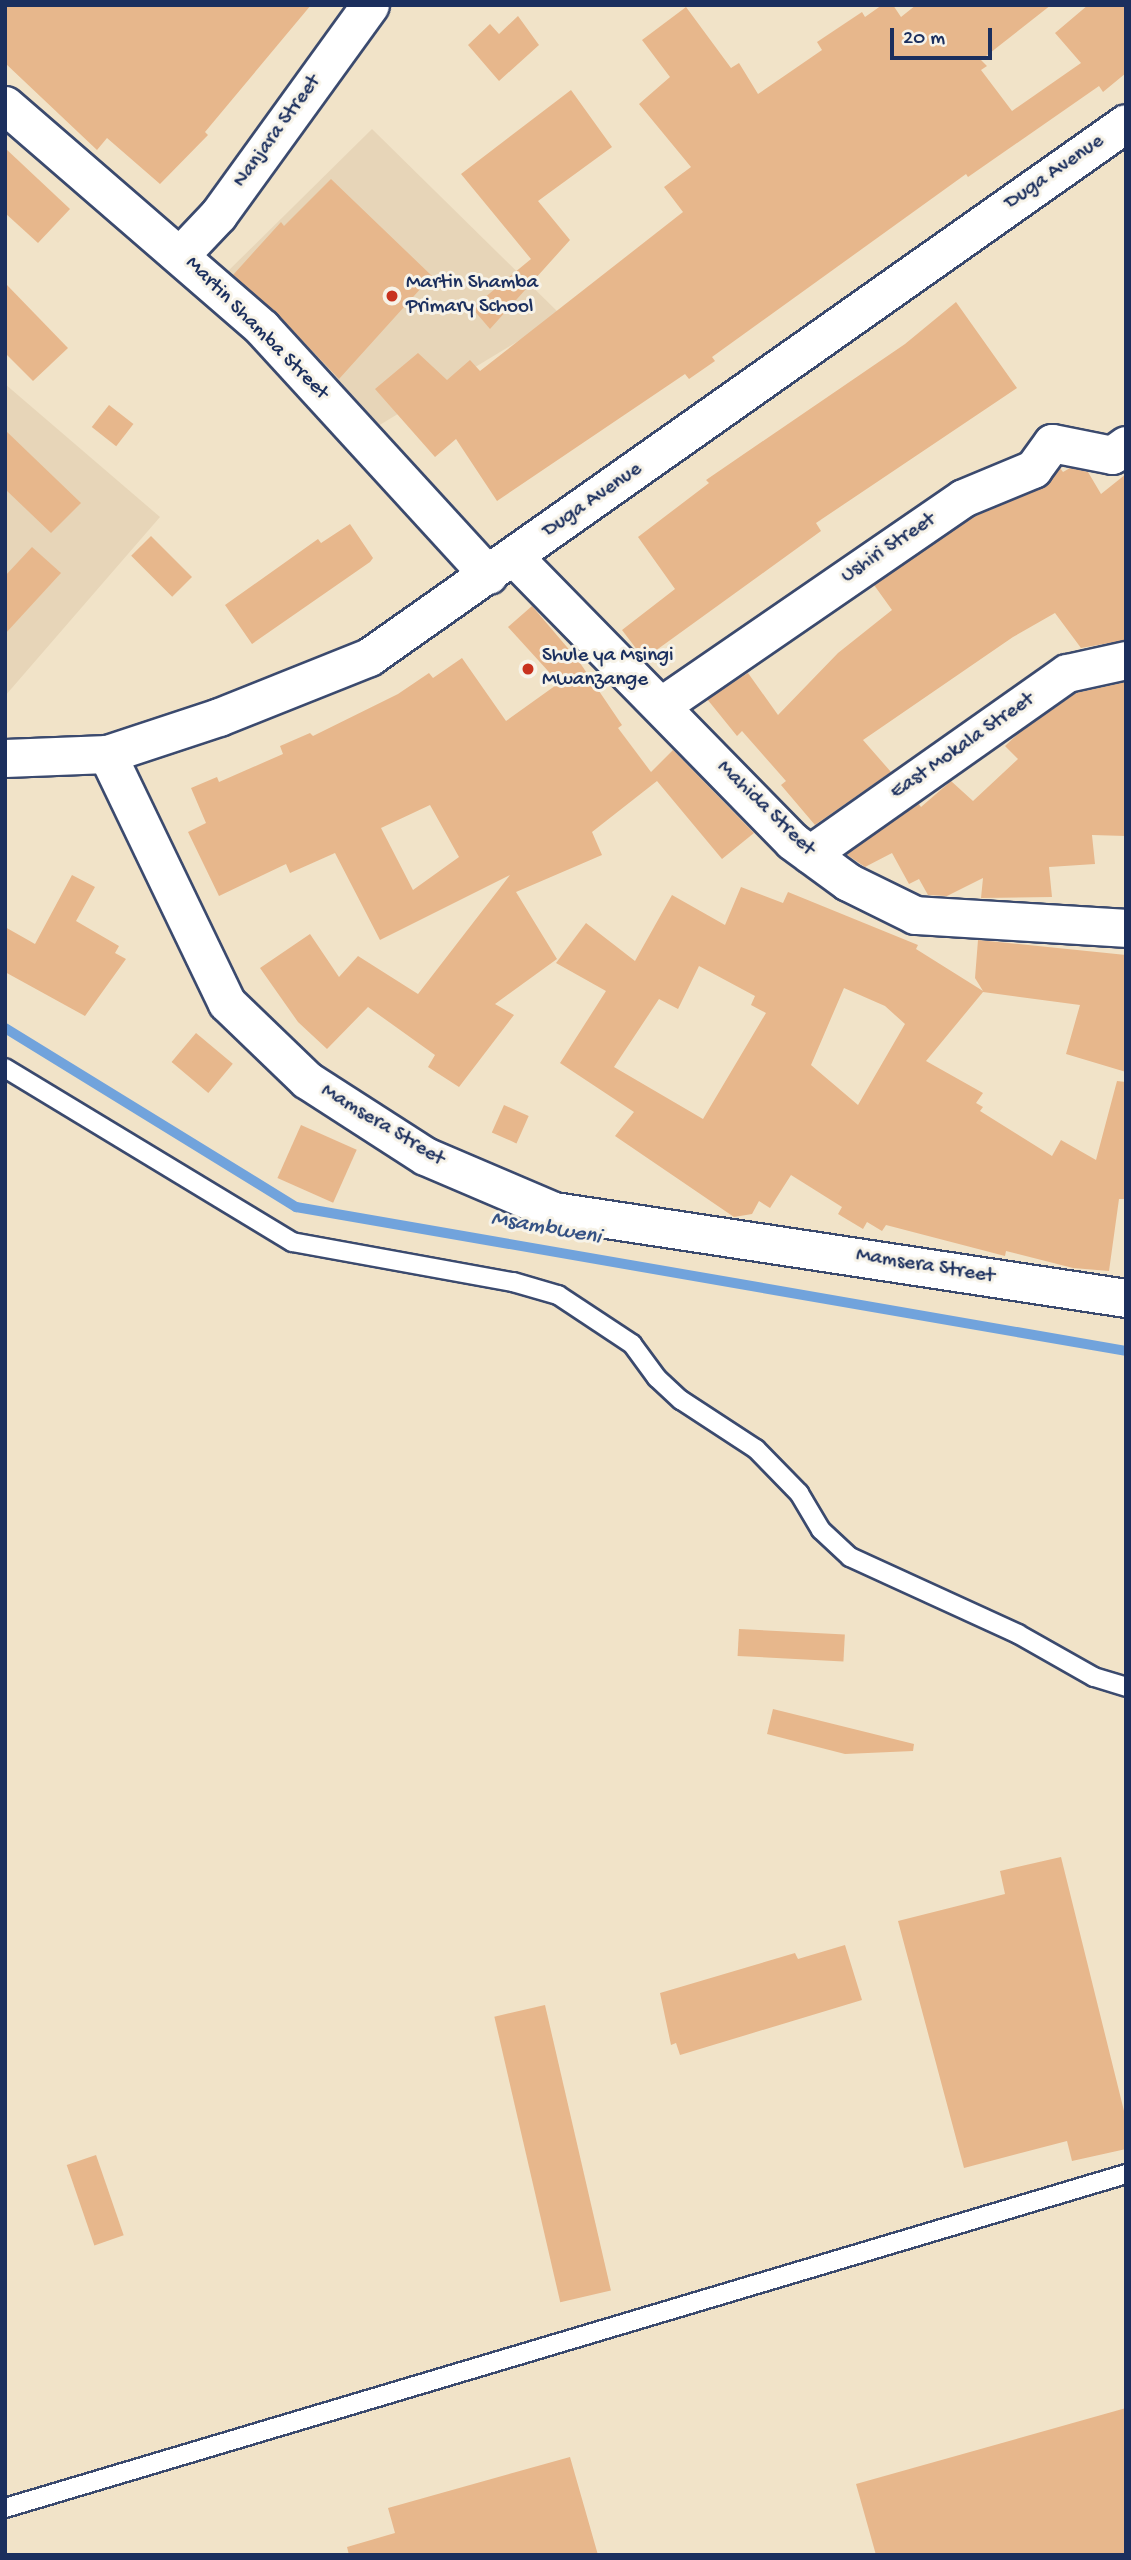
<!DOCTYPE html>
<html>
<head>
<meta charset="utf-8">
<style>
	body { margin:0 }
	#map { position:relative; width:1131px; height:2560px; overflow:hidden; background:#f1e3c8; font-family:"Gochi Hand",sans-serif }
	div>[style] { position:absolute }
	.built>* { inset:0; background:#e7d5b8 }
	.stream>* { height:10px; margin:-5px; padding:0 5px; transform-origin:5px; border-radius:5px; background:#71a3dc }
	.building>* { inset:0; background:#e7b78c; transform-origin:0 0 }
	.roads { filter:drop-shadow(2px 0 #3b4a6e) drop-shadow(-2px 0 #3b4a6e) drop-shadow(0 2px #3b4a6e) drop-shadow(0 -2px #3b4a6e) }
	.lane>* { height:18px; margin:-9px; padding:0 9px; transform-origin:9px; border-radius:9px; background:#fff }
	.street>* { height:37px; margin:-18.5px; padding:0 18.5px; transform-origin:18.5px; border-radius:18.5px; background:#fff }
	.dots>* { width:19px; height:19px; translate:-50% -50%; box-sizing:border-box; border:4px solid #f7f3e8; border-radius:50% }
	span { translate:-50% -50%; white-space:nowrap; text-align:center; line-height:1.15; -webkit-text-stroke:6px #f7f3e8; paint-order:stroke }
	.street-label { font-size:21px; color:#1b2f5e }
	.poi-label { font-size:21px; color:#1b2f5e }
	.left { translate:0 -50%; text-align:left }
	.water-label { font-size:23px; color:#355284; font-style:italic }
	.frame { position:absolute; inset:0; border:7px solid #1b2f5e; pointer-events:none }
	.scale { position:absolute; left:890px; top:28px; width:102px; height:32px; box-sizing:border-box; border:4px solid #1b2f5e; border-top:0; padding-left:9px; font-size:21px; line-height:24px; white-space:nowrap; color:#1b2f5e; -webkit-text-stroke:5px #f7f3e8; paint-order:stroke }
</style>
</head>
<body>
<div id="map">
	<div class="built">
		<i style="clip-path:polygon(372px 129px,561px 315px,378px 426px,223px 276px)"></i>
		<i style="clip-path:polygon(5px 384px,160px 517px,5px 696px)"></i>
	</div>
	<div class="stream">
		<i style="left:5px;top:1028px;width:342px;rotate:31.6deg"></i>
		<i style="left:296px;top:1207px;width:842px;rotate:9.84deg"></i>
	</div>
	<div class="building">
		<i style="clip-path:polygon(5px 5px,311px 5px,205px 132px,208px 135px,160px 184px,107px 138px,97px 150px,5px 63px)"></i>
		<i style="clip-path:polygon(882px 5px,893px 5px,901px 17px,916px 5px,1051px 5px,981px 60px,987px 66px,981px 70px,1012px 111px,1081px 63px,1055px 33px,1088px 5px,1126px 5px,1126px 73px,1103px 92px,1099px 86px,968px 177px,966px 174px,712px 357px,715px 361px,689px 379px,685px 374px,497px 501px,456px 439px,435px 457px,375px 389px,418px 353px,447px 380px,470px 360px,480px 371px,683px 212px,664px 187px,691px 167px,639px 104px,670px 77px,642px 40px,686px 7px,731px 68px,739px 63px,758px 94px,822px 50px,817px 42px,862px 12px,865px 17px)"></i>
		<i style="clip-path:polygon(518px 16px,539px 45px,499px 81px,468px 45px,490px 24px,499px 34px)"></i>
		<i style="clip-path:polygon(571px 90px,612px 147px,538px 201px,570px 240px,490px 329px,472px 308px,531px 259px,461px 174px)"></i>
		<i style="clip-path:polygon(5px 148px,70px 209px,38px 243px,5px 213px)"></i>
		<i style="clip-path:polygon(331px 179px,432px 276px,339px 379px,277px 314px,233px 275px,281px 222px,284px 226px)"></i>
		<i style="clip-path:polygon(5px 283px,68px 348px,33px 381px,5px 353px)"></i>
		<i style="clip-path:polygon(956px 302px,1017px 388px,816px 523px,821px 531px,644px 659px,622px 630px,675px 589px,638px 537px,709px 483px,706px 480px,905px 344px)"></i>
		<i style="left:109px;top:405px;width:31px;height:28px;rotate:38deg"></i>
		<i style="clip-path:polygon(5px 430px,81px 503px,51px 533px,5px 489px)"></i>
		<i style="clip-path:polygon(1060px 468px,1063px 472px,1070px 468px,1088px 472px,1101px 494px,1126px 474px,1126px 640px,1081px 648px,1055px 613px,1013px 637px,863px 740px,891px 772px,815px 825px,781px 785px,786px 781px,742px 731px,737px 736px,707px 699px,748px 673px,778px 715px,838px 653px,892px 610px,874px 585px,973px 517px,1042px 488px)"></i>
		<i style="clip-path:polygon(350px 524px,373px 558px,370px 562px,252px 644px,225px 605px,318px 539px,321px 543px)"></i>
		<i style="left:151px;top:536px;width:58px;height:28px;rotate:45deg"></i>
		<i style="clip-path:polygon(32px 547px,61px 573px,5px 634px,5px 576px)"></i>
		<i style="clip-path:polygon(evenodd,532px 606px,578px 660px,622px 725px,618px 728px,651px 772px,673px 750px,754px 833px,722px 859px,657px 781px,592px 832px,602px 855px,516px 892px,557px 959px,495px 1004px,514px 1015px,459px 1087px,428px 1067px,435px 1055px,368px 1007px,327px 1049px,298px 1022px,260px 968px,310px 934px,339px 977px,358px 956px,418px 994px,510px 875px,380px 940px,335px 853px,290px 873px,286px 864px,219px 896px,188px 832px,206px 823px,191px 788px,217px 777px,219px 782px,283px 754px,280px 746px,310px 733px,313px 736px,398px 694px,429px 673px,433px 678px,462px 658px,506px 721px,559px 683px,508px 627px,532px 606px,430px 805px,459px 857px,413px 890px,381px 828px,430px 805px)"></i>
		<i style="clip-path:polygon(1126px 682px,1126px 836px,1092px 835px,1095px 864px,1049px 867px,1052px 897px,981px 898px,983px 878px,947px 896px,928px 895px,919px 879px,909px 884px,892px 853px,865px 867px,846px 854px,918px 803px,921px 807px,951px 781px,973px 801px,1018px 759px,1005px 746px,1020px 732px,1076px 693px)"></i>
		<i style="clip-path:polygon(72px 875px,95px 887px,76px 921px,119px 946px,115px 953px,126px 959px,85px 1016px,5px 972px,5px 927px,35px 944px)"></i>
		<i style="clip-path:polygon(evenodd,741px 887px,783px 903px,788px 892px,918px 945px,916px 949px,983px 991px,975px 978px,978px 940px,1126px 955px,1126px 1072px,1066px 1054px,1080px 1005px,983px 992px,926px 1061px,983px 1093px,976px 1103px,983px 1107px,980px 1111px,1052px 1156px,1061px 1140px,1096px 1160px,1117px 1081px,1126px 1082px,1126px 1199px,1119px 1199px,1109px 1271px,1073px 1268px,1006px 1251px,1005px 1256px,886px 1225px,882px 1231px,867px 1222px,863px 1229px,838px 1214px,842px 1207px,791px 1175px,770px 1208px,759px 1201px,752px 1214px,734px 1217px,615px 1136px,634px 1112px,560px 1063px,606px 991px,556px 963px,586px 923px,635px 961px,672px 895px,725px 925px,741px 887px,699px 966px,755px 996px,751px 1005px,766px 1013px,703px 1119px,614px 1067px,659px 999px,678px 1009px,699px 966px,741px 887px,844px 988px,885px 1006px,905px 1024px,858px 1105px,811px 1065px,844px 988px)"></i>
		<i style="left:196px;top:1033px;width:48px;height:38px;rotate:40deg"></i>
		<i style="left:504px;top:1105px;width:27px;height:30px;rotate:24deg"></i>
		<i style="left:301px;top:1125px;width:61px;height:58px;rotate:24deg"></i>
		<i style="left:739px;top:1629px;width:106px;height:27px;rotate:3deg"></i>
		<i style="clip-path:polygon(773px 1709px,914px 1744px,913px 1751px,845px 1754px,767px 1734px)"></i>
		<i style="clip-path:polygon(1061px 1857px,1126px 2119px,1126px 2149px,1072px 2161px,1067px 2141px,964px 2168px,898px 1921px,1005px 1894px,1000px 1871px)"></i>
		<i style="clip-path:polygon(845px 1945px,862px 2000px,680px 2055px,676px 2043px,671px 2045px,660px 1993px,795px 1953px,798px 1959px)"></i>
		<i style="left:545px;top:2005px;width:293px;height:52px;rotate:77deg"></i>
		<i style="left:96px;top:2155px;width:85px;height:31px;rotate:71deg"></i>
		<i style="clip-path:polygon(1126px 2408px,1126px 2555px,876px 2555px,856px 2484px)"></i>
		<i style="clip-path:polygon(570px 2457px,598px 2555px,349px 2555px,347px 2547px,395px 2533px,388px 2508px)"></i>
	</div>
	<div class="roads">
		<div class="lane">
			<i style="left:5px;top:1068px;width:336px;rotate:31.2deg"></i>
			<i style="left:292px;top:1242px;width:225px;rotate:10.3deg"></i>
			<i style="left:513px;top:1282px;width:47px;rotate:16.1deg"></i>
			<i style="left:558px;top:1295px;width:89px;rotate:33.5deg"></i>
			<i style="left:632px;top:1344px;width:42px;rotate:53.7deg"></i>
			<i style="left:657px;top:1378px;width:33px;rotate:43deg"></i>
			<i style="left:681px;top:1400px;width:90px;rotate:33.2deg"></i>
			<i style="left:756px;top:1449px;width:62px;rotate:45.7deg"></i>
			<i style="left:799px;top:1493px;width:43px;rotate:59.3deg"></i>
			<i style="left:821px;top:1530px;width:40px;rotate:43deg"></i>
			<i style="left:850px;top:1557px;width:185px;rotate:24.6deg"></i>
			<i style="left:1018px;top:1634px;width:87px;rotate:29.5deg"></i>
			<i style="left:1094px;top:1677px;width:34px;rotate:17deg"></i>
			<i style="left:5px;top:2508px;width:1170px;rotate:-16.59deg"></i>
		</div>
		<div class="street">
			<i style="left:5px;top:105px;width:340px;rotate:40.9deg"></i>
			<i style="left:262px;top:328px;width:335px;rotate:47.5deg"></i>
			<i style="left:181px;top:254px;width:54px;rotate:-46.5deg"></i>
			<i style="left:218px;top:215px;width:259px;rotate:-54.1deg"></i>
			<i style="left:514px;top:557px;width:397px;rotate:45.6deg"></i>
			<i style="left:792px;top:841px;width:69px;rotate:36.2deg"></i>
			<i style="left:848px;top:882px;width:75px;rotate:26.2deg"></i>
			<i style="left:915px;top:915px;width:211px;rotate:3.5deg"></i>
			<i style="left:662px;top:705px;width:365px;rotate:-34.5deg"></i>
			<i style="left:963px;top:498px;width:76px;rotate:-22.5deg"></i>
			<i style="left:1033px;top:469px;width:32px;rotate:-54deg"></i>
			<i style="left:1052px;top:443px;width:61px;rotate:11.3deg"></i>
			<i style="left:1112px;top:455px;width:17px;rotate:-36deg"></i>
			<i style="left:107px;top:754px;width:276px;rotate:64.3deg"></i>
			<i style="left:227px;top:1003px;width:111px;rotate:43.9deg"></i>
			<i style="left:307px;top:1080px;width:140px;rotate:32.8deg"></i>
			<i style="left:425px;top:1156px;width:140px;rotate:23.1deg"></i>
			<i style="left:554px;top:1211px;width:579px;rotate:8.65deg"></i>
			<i style="left:5px;top:758px;width:102px;rotate:-2.2deg"></i>
			<i style="left:107px;top:754px;width:118px;rotate:-18.3deg"></i>
			<i style="left:219px;top:717px;width:162px;rotate:-21.8deg"></i>
			<i style="left:369px;top:657px;width:926px;rotate:-35.2deg"></i>
			<i style="left:810px;top:854px;width:314px;rotate:-35.2deg"></i>
			<i style="left:1067px;top:673px;width:60px;rotate:-12.4deg"></i>
		</div>
	</div>
	<div class="dots">
		<i style="left:392px;top:296px;background:#c8321e"></i>
		<i style="left:528px;top:669px;background:#c8321e"></i>
	</div>
	<div class="street-label">
		<span style="left:278px;top:132px;rotate:-54deg">Nanjara Street</span>
		<span style="left:1055px;top:173px;rotate:-35deg">Duga Avenue</span>
		<span style="left:256px;top:329px;rotate:45deg">Martin Shamba Street</span>
		<span style="left:593px;top:501px;rotate:-35deg">Duga Avenue</span>
		<span style="left:889px;top:549px;rotate:-34deg">Ushiri Street</span>
		<span style="left:963px;top:747px;rotate:-35deg">East Mokala Street</span>
		<span style="left:765px;top:809px;rotate:44deg">Mahida Street</span>
		<span style="left:382px;top:1126px;rotate:31deg">Mamsera Street</span>
		<span style="left:925px;top:1267px;rotate:9deg">Mamsera Street</span>
	</div>
	<div class="poi-label">
		<span class="left" style="left:406px;top:296px">Martin Shamba<br>Primary School</span>
		<span class="left" style="left:542px;top:669px">Shule ya Msingi<br>Mwanzange</span>
	</div>
	<div class="water-label">
		<span style="left:546px;top:1229px;rotate:10deg">Msambweni</span>
	</div>
	<div class="frame"></div>
	<div class="scale">20 m</div>
</div>
</body>
</html>
